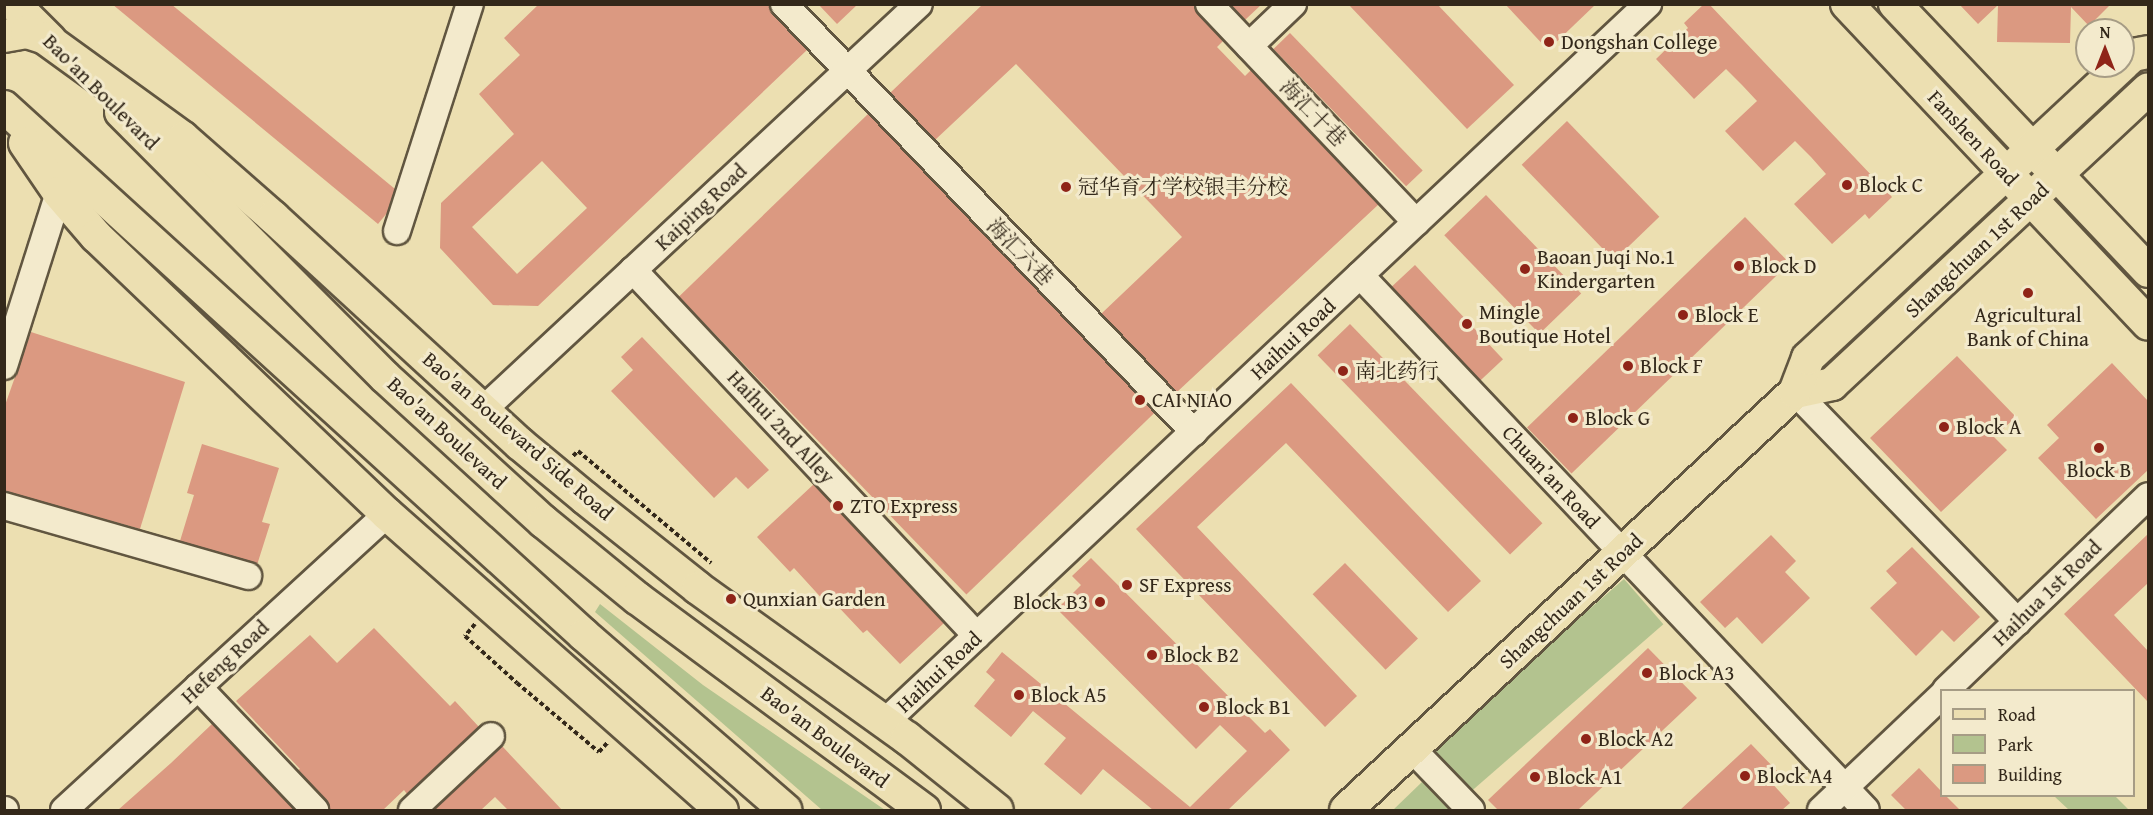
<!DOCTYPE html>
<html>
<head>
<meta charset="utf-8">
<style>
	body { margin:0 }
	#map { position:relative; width:2153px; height:815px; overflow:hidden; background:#ecdfb1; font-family:"Gentium Book Plus","Noto Serif SC",serif }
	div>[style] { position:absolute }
	.green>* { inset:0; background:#b3c38f; transform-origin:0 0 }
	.building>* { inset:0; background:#db9981; transform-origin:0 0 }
	.path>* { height:4px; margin-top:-2px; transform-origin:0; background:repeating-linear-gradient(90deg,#33281a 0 4.5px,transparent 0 7.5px) }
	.roads { filter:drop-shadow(2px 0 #615640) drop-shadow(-2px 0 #615640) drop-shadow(0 2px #615640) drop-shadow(0 -2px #615640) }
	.minor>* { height:26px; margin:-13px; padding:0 13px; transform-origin:13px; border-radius:13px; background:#f3eacc }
	.major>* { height:32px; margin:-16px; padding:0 16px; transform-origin:16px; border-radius:16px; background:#ecdfb1 }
	.dots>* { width:16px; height:16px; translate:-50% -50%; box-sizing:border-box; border:3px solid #f3eacc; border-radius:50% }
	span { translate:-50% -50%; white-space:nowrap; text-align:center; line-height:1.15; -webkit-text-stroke:6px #f3eacc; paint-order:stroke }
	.poi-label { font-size:21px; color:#33281a }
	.left { translate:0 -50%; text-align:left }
	.right { translate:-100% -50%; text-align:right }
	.street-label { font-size:21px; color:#33281a }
	.frame { position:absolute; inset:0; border:6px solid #33281a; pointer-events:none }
	.legend { position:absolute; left:1940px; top:689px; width:195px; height:108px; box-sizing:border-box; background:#f3eacc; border:2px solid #a69c85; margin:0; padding:8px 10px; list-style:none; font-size:18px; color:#33281a }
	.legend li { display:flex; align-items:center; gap:12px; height:30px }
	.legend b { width:30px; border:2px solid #a69c85 }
	.north { position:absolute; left:2075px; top:18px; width:60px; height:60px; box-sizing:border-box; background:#f3eacc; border:2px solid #a69c85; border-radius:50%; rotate:0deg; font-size:16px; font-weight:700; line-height:24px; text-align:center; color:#33281a }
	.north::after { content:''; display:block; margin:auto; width:21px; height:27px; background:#8f2418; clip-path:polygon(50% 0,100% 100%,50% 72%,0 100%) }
</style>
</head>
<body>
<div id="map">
	<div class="green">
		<i style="left:1624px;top:579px;width:60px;height:256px;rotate:49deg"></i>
		<i style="clip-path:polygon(600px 604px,703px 685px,885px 810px,822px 810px,595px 612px)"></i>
		<i style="clip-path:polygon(1422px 782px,1449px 810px,1393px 810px)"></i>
		<i style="clip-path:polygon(2054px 796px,2115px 796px,2129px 810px,2069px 810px)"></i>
	</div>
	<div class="building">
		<i style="clip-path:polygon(112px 4px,171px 4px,395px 189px,387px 213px,378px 224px)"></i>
		<i style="clip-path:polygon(evenodd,539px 4px,768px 4px,773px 14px,807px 50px,538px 306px,493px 305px,440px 248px,441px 203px,514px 134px,479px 94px,520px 55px,504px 38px,539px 4px,542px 161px,587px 208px,517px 274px,472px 227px,542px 161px)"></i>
		<i style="clip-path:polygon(818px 4px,858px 4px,837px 24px)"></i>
		<i style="clip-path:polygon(983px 4px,1194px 4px,1198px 14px,1223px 41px,1217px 47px,1245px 76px,1251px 70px,1379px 204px,1177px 392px,1101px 314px,1182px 237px,1152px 205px,1016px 64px,935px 140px,890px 93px)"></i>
		<i style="clip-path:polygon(1230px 4px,1262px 4px,1245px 20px)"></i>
		<i style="clip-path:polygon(1348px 4px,1437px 4px,1514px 85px,1467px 129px)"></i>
		<i style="clip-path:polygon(1505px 4px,1596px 4px,1548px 50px)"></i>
		<i style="clip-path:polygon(1704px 4px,1709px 4px,1892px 197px,1869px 219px,1865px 214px,1832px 244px,1794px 204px,1826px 174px,1811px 157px,1795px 141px,1763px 171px,1725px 131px,1757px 101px,1742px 85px,1726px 69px,1694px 99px,1656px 59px,1688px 28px,1684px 23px)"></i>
		<i style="clip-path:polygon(1959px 4px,2111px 4px,2089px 26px,2071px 7px,2070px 43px,1997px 42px,1998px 5px,1978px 24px)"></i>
		<i style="left:1290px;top:33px;width:191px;height:23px;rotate:46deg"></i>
		<i style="left:868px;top:114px;width:414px;height:263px;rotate:46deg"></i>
		<i style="left:1567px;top:121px;width:133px;height:63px;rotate:46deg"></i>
		<i style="left:1486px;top:195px;width:137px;height:58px;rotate:46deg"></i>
		<i style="left:1745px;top:217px;width:64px;height:303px;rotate:46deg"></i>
		<i style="left:1415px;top:265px;width:129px;height:32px;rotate:47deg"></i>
		<i style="left:1350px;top:324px;width:277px;height:45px;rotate:46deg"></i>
		<i style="clip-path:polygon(31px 332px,185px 382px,140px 529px,4px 491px,4px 408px)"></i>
		<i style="clip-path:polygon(642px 337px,769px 470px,748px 489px,736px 477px,714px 498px,611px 391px,633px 370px,621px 357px)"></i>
		<i style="clip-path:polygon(1957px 356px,2016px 417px,1994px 437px,2007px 450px,1941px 512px,1870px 438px)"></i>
		<i style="clip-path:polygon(2112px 363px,2148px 401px,2148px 470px,2096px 519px,2038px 458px,2059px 438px,2047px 425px)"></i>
		<i style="clip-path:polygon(1291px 383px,1481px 581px,1448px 612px,1286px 443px,1197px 527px,1357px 696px,1325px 727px,1136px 529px)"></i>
		<i style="clip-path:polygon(202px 444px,279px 468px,262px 522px,270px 524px,257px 565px,180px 541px,194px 495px,187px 493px)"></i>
		<i style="clip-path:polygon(814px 484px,944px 623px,900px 664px,867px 630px,863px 633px,831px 599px,826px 603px,794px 568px,790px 572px,757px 537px)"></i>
		<i style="clip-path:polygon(2148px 534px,2148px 583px,2114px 615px,2148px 651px,2148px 702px,2064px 614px)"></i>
		<i style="clip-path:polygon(1771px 535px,1796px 561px,1785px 572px,1810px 598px,1762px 644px,1737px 617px,1725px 628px,1700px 602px)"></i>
		<i style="clip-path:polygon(1912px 547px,1980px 617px,1954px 642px,1942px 630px,1916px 656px,1870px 608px,1897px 583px,1886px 571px)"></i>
		<i style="clip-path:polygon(1091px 558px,1265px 733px,1270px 729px,1290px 750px,1228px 810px,1153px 810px,1103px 769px,1081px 795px,1044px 764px,1066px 738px,1033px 711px,1011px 737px,974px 706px,995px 680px,986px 672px,1002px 652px,1190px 807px,1247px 751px,1220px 725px,1196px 749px,1057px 609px,1081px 585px,1072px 576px)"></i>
		<i style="left:1345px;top:563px;width:105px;height:45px;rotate:46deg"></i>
		<i style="clip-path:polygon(374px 628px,450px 706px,455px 701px,479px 727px,407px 794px,404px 790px,383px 810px,330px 810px,326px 800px,298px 770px,300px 769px,236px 701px,310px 635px,337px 663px)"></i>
		<i style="clip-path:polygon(1648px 648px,1697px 698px,1578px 810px,1498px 810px,1488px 800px)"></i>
		<i style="clip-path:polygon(212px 724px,295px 810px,118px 810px,171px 763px)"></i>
		<i style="clip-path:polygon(1751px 744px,1778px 772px,1769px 780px,1790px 803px,1782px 810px,1680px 810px)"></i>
		<i style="clip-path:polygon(502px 746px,562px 810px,508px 810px,495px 797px,481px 810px,433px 810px)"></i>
		<i style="clip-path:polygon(1919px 768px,1941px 791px,1941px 795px,1945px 795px,1960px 810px,1906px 810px,1891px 795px)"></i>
	</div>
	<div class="path">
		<i style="left:573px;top:456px;width:7px;rotate:-45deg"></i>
		<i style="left:578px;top:451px;width:174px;rotate:40.1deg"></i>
		<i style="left:475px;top:624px;width:16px;rotate:130deg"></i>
		<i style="left:465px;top:636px;width:70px;rotate:42.1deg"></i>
		<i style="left:517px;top:683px;width:107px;rotate:40.1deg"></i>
		<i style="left:599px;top:752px;width:15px;rotate:-48deg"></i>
	</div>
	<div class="roads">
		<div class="minor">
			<i style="left:784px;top:4px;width:593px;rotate:46.23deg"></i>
			<i style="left:1209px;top:4px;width:301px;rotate:46.5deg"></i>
			<i style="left:1249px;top:46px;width:61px;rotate:-43.7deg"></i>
			<i style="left:397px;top:231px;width:238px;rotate:-72.2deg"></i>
			<i style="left:633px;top:270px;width:502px;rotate:46.77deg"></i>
			<i style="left:1360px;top:275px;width:736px;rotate:46.6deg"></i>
			<i style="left:4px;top:366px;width:182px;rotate:-72.4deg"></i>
			<i style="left:1795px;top:392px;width:320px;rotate:45.9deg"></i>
			<i style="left:484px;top:409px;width:594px;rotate:-42.95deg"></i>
			<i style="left:4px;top:506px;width:254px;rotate:16deg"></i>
			<i style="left:198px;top:687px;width:170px;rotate:46.4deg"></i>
			<i style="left:1946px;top:690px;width:280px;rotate:-43.8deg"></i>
			<i style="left:885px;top:722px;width:1048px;rotate:-43.26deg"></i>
			<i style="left:1412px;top:749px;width:85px;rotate:46deg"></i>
			<i style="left:4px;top:810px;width:1px"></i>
			<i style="left:64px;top:810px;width:438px;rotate:-42.5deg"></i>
			<i style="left:412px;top:810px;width:108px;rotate:-43.1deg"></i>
			<i style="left:1821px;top:810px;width:167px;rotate:-43.5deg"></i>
		</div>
		<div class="major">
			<i style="left:14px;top:4px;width:51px;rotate:45deg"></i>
			<i style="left:1847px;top:4px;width:439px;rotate:46.7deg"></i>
			<i style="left:1895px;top:4px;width:368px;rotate:46.5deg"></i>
			<i style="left:4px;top:36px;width:23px;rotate:-10deg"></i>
			<i style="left:27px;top:32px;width:19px;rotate:18deg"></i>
			<i style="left:45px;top:38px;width:170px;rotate:35.9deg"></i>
			<i style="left:183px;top:138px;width:120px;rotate:41.3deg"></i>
			<i style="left:273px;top:217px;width:335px;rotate:42.6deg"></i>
			<i style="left:520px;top:444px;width:85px;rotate:39.7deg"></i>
			<i style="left:585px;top:498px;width:144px;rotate:38.5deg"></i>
			<i style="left:698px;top:588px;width:257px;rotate:35.7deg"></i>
			<i style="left:907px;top:738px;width:115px;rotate:38.7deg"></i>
			<i style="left:2123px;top:64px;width:13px;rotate:-42deg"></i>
			<i style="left:2133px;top:55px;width:15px;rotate:-11deg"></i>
			<i style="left:4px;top:107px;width:784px;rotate:42.31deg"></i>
			<i style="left:584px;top:635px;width:267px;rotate:41deg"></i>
			<i style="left:121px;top:112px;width:374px;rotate:45.1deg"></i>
			<i style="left:385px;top:377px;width:215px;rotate:42.4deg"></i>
			<i style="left:544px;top:522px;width:120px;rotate:39.3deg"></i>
			<i style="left:637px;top:598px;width:357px;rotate:36.5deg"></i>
			<i style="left:25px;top:143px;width:60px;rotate:55.8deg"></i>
			<i style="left:59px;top:193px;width:57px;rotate:49.3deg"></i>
			<i style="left:96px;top:236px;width:402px;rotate:43.7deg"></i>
			<i style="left:387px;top:514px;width:447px;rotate:41.5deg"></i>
			<i style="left:1795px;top:392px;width:38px;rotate:-12deg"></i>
			<i style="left:1832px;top:384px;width:432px;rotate:-43deg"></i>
			<i style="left:1346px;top:810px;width:613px;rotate:-42.95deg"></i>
			<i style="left:1795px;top:392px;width:36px;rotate:-69deg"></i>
			<i style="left:1808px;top:358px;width:428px;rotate:-43deg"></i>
		</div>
	</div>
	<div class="dots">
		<i style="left:1549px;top:42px;background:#8f2418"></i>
		<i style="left:1847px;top:185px;background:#8f2418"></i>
		<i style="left:1066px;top:187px;background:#8f2418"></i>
		<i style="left:1739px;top:266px;background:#8f2418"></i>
		<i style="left:1525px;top:269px;background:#8f2418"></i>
		<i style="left:2028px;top:293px;background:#8f2418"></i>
		<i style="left:1683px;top:315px;background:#8f2418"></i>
		<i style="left:1467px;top:324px;background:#8f2418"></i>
		<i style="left:1628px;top:366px;background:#8f2418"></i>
		<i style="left:1343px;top:371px;background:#8f2418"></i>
		<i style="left:1140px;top:400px;background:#8f2418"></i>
		<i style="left:1573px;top:418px;background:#8f2418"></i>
		<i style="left:1944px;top:427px;background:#8f2418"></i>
		<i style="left:2099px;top:448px;background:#8f2418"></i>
		<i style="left:838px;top:506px;background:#8f2418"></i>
		<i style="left:1127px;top:585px;background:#8f2418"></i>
		<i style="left:731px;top:599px;background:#8f2418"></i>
		<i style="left:1100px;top:602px;background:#8f2418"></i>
		<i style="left:1152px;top:655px;background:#8f2418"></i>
		<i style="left:1647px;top:673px;background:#8f2418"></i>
		<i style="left:1019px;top:695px;background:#8f2418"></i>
		<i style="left:1204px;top:707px;background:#8f2418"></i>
		<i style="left:1586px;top:739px;background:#8f2418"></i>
		<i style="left:1745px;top:776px;background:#8f2418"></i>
		<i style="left:1535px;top:777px;background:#8f2418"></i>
	</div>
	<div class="poi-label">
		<span class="left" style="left:1561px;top:42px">Dongshan College</span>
		<span class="left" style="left:1859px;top:185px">Block C</span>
		<span class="left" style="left:1078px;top:187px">冠华育才学校银丰分校</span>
		<span class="left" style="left:1537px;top:269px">Baoan Juqi No.1<br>Kindergarten</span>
		<span class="left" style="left:1751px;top:266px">Block D</span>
		<span class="left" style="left:1479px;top:324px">Mingle<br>Boutique Hotel</span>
		<span class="left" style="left:1695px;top:315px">Block E</span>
		<span style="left:2028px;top:327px">Agricultural<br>Bank of China</span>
		<span class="left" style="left:1640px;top:366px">Block F</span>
		<span class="left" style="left:1355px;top:371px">南北药行</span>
		<span class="left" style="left:1152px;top:400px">CAI NIAO</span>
		<span class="left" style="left:1585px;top:418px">Block G</span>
		<span class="left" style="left:1956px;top:427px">Block A</span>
		<span style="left:2099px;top:470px">Block B</span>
		<span class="left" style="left:850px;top:506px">ZTO Express</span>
		<span class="left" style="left:1139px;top:585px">SF Express</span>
		<span class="left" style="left:743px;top:599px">Qunxian Garden</span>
		<span class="right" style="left:1088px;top:602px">Block B3</span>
		<span class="left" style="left:1164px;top:655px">Block B2</span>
		<span class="left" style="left:1659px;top:673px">Block A3</span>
		<span class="left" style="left:1031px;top:695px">Block A5</span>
		<span class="left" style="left:1216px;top:707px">Block B1</span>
		<span class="left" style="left:1598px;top:739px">Block A2</span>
		<span class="left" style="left:1757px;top:776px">Block A4</span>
		<span class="left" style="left:1547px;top:777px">Block A1</span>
	</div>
	<div class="street-label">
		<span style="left:101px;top:92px;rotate:45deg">Bao'an Boulevard</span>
		<span style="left:1313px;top:113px;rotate:46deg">海汇十巷</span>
		<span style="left:1973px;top:138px;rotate:47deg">Fanshen Road</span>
		<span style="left:701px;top:207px;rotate:-43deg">Kaiping Road</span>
		<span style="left:1977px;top:250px;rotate:-43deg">Shangchuan 1st Road</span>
		<span style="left:1020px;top:252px;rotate:46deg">海汇六巷</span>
		<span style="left:1293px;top:339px;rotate:-43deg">Haihui Road</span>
		<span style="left:781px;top:427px;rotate:47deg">Haihui 2nd Alley</span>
		<span style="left:447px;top:433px;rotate:43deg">Bao'an Boulevard</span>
		<span style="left:518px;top:436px;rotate:41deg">Bao'an Boulevard Side Road</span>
		<span style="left:1551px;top:477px;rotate:47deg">Chuan’an Road</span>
		<span style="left:2047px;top:593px;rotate:-44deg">Haihua 1st Road</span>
		<span style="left:1571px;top:601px;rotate:-43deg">Shangchuan 1st Road</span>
		<span style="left:225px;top:662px;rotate:-43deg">Hefeng Road</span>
		<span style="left:939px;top:672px;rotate:-43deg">Haihui Road</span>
		<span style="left:825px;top:737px;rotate:37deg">Bao'an Boulevard</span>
	</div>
	<div class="frame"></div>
	<ul class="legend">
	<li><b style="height:8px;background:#ecdfb1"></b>Road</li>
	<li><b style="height:16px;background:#b3c38f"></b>Park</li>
	<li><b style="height:16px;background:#db9981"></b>Building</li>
	</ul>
	<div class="north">N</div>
</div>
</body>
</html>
